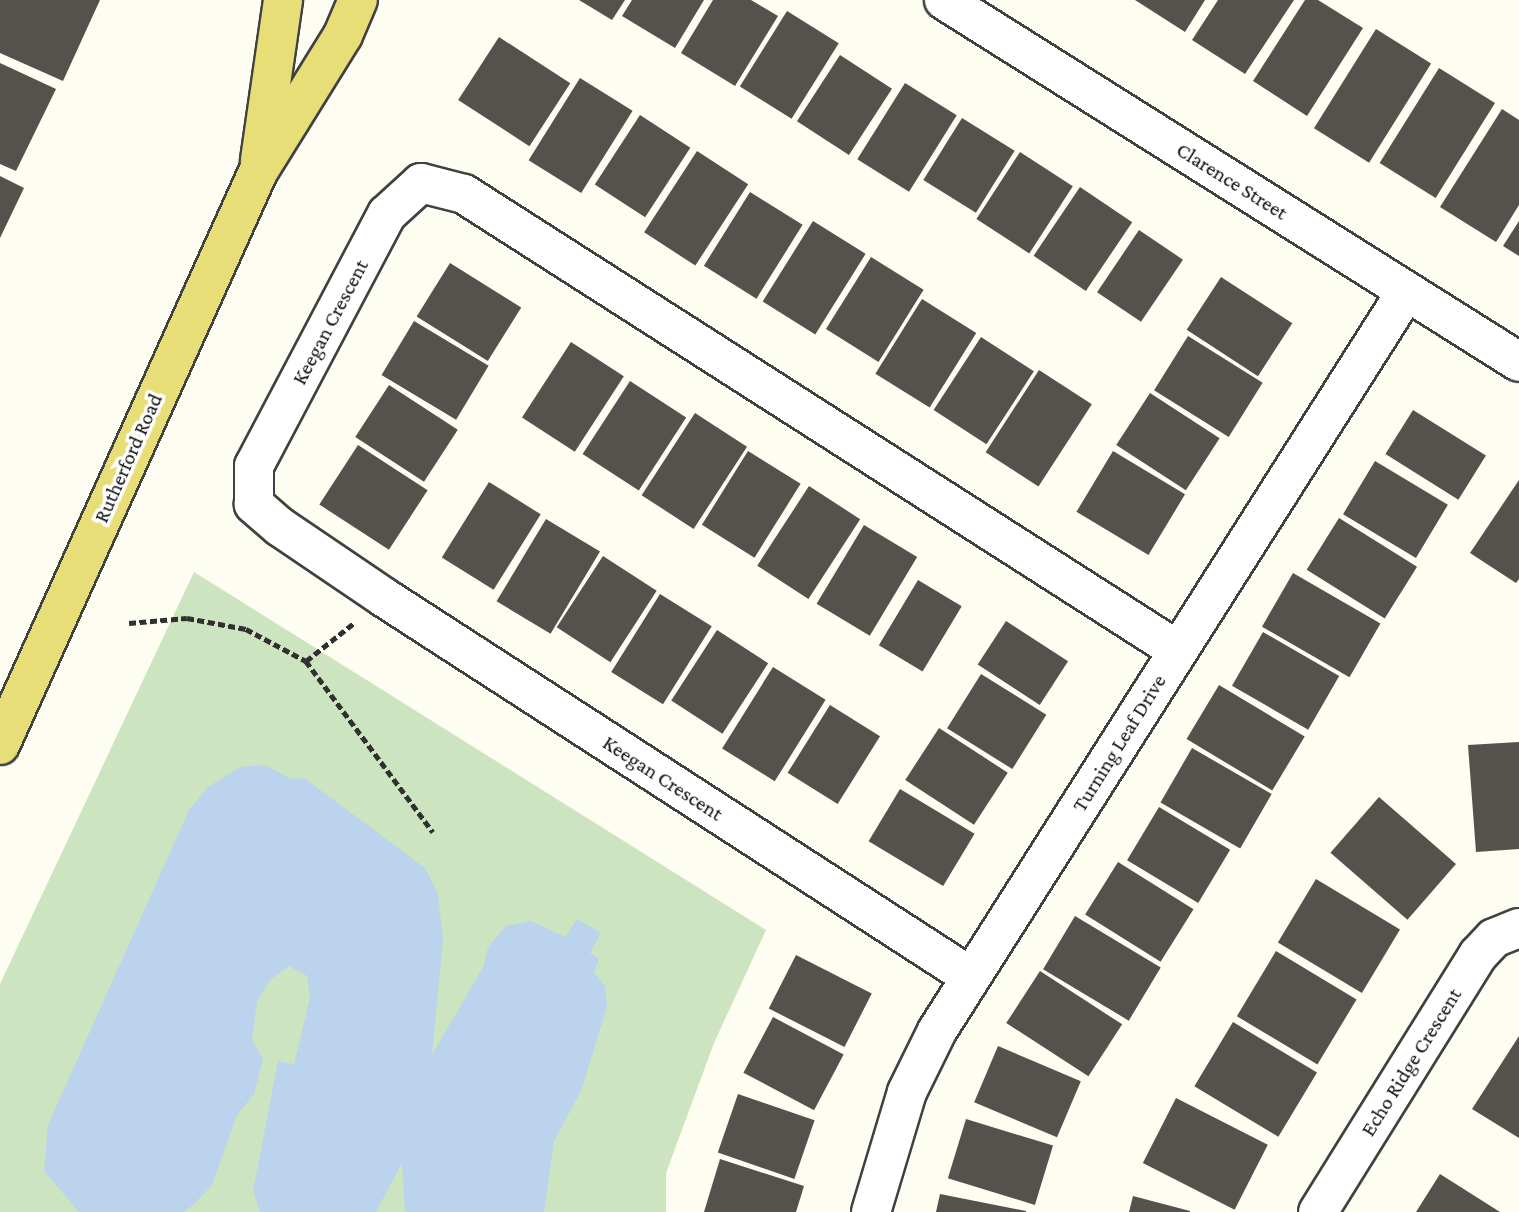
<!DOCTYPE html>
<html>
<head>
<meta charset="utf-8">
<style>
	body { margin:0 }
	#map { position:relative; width:1519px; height:1212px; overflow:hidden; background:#fdfdf1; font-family:"Crimson Pro",serif }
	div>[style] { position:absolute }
	.green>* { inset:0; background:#cce4bf }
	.water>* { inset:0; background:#bcd3ee }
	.building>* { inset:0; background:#55514c; transform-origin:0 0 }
	.path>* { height:4.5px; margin-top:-2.25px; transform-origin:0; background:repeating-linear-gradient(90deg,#303030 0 7px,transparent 0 10.5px) }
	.roads { filter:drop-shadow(2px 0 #414141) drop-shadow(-2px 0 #414141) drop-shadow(0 2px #414141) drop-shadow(0 -2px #414141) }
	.minor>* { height:38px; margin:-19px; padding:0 19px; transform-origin:19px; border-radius:19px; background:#fff }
	.major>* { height:38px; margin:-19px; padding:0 19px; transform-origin:19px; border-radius:19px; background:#e7de77 }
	span { translate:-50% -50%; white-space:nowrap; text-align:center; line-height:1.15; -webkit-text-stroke:7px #fff; paint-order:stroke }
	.street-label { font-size:21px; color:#0e0e0e }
</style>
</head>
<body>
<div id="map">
	<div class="green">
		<i style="clip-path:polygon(194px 572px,766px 930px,714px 1043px,666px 1173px,666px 1212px,0 1212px,0 984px)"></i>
	</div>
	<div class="water">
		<i style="clip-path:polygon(265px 765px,291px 779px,304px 778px,425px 868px,438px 894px,443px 940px,432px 1055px,483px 967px,488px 947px,506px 926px,531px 921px,565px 937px,577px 919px,601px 933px,590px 953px,599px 959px,594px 972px,605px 986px,607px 1006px,582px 1089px,554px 1141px,544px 1212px,405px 1212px,402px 1163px,376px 1212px,260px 1212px,253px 1191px,278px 1061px,294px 1064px,310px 998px,307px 976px,289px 966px,270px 980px,257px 1001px,252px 1040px,263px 1059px,254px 1094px,237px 1115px,212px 1185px,193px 1205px,184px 1212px,79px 1212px,44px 1171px,48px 1125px,189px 810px,208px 787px,240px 767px)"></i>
	</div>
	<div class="building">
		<i style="clip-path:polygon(0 0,100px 0,63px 81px,0 53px)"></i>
		<i style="clip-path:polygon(579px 0,625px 0,612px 20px)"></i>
		<i style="clip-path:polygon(632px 0,704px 0,675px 48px,622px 16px)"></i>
		<i style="clip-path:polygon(713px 0,751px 0,778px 16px,735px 86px,681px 53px)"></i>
		<i style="clip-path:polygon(1135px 0,1205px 0,1185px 32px)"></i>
		<i style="clip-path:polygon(1218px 0,1294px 0,1245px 74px,1192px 40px)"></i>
		<i style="clip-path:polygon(1305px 0,1318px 0,1363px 28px,1307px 116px,1253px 81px)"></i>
		<i style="left:787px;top:11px;width:61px;height:89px;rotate:32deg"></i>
		<i style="left:1376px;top:29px;width:65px;height:117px;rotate:32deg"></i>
		<i style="left:499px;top:37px;width:85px;height:75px;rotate:33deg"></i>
		<i style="left:840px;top:55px;width:62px;height:79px;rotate:33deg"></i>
		<i style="clip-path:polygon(0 63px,56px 89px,16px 171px,0 164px)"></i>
		<i style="left:1439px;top:68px;width:66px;height:112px;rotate:32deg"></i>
		<i style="left:580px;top:78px;width:62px;height:97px;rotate:32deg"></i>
		<i style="left:905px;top:83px;width:61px;height:90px;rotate:32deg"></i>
		<i style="clip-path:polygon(1502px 109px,1519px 120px,1519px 205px,1496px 242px,1440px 207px)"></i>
		<i style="left:640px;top:115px;width:60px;height:83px;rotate:33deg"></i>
		<i style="left:962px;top:118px;width:62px;height:73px;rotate:32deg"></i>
		<i style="left:697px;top:151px;width:61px;height:97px;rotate:33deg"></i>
		<i style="left:1020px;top:152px;width:63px;height:80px;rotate:33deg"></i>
		<i style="clip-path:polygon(0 176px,24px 188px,0 238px)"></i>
		<i style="left:1080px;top:187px;width:63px;height:83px;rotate:34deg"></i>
		<i style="left:750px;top:192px;width:62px;height:87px;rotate:32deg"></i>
		<i style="left:813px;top:221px;width:62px;height:95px;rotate:32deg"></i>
		<i style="clip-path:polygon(1519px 221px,1519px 256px,1503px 246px)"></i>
		<i style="left:1139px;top:230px;width:53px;height:75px;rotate:34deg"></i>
		<i style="left:871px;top:257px;width:62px;height:85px;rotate:32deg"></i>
		<i style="left:450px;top:263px;width:84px;height:63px;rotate:32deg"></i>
		<i style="left:1221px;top:277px;width:85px;height:63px;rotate:33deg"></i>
		<i style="left:922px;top:299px;width:64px;height:88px;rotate:32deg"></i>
		<i style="left:414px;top:321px;width:87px;height:63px;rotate:31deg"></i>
		<i style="left:1188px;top:336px;width:88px;height:64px;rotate:32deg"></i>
		<i style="left:981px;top:337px;width:63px;height:87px;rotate:33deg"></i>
		<i style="left:571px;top:342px;width:63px;height:90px;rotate:33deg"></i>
		<i style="left:1039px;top:370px;width:63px;height:98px;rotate:33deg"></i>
		<i style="left:630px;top:381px;width:67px;height:87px;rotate:33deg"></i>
		<i style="left:389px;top:385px;width:82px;height:62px;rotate:33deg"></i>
		<i style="left:1150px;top:393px;width:83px;height:62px;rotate:33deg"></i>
		<i style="left:1413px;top:410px;width:86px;height:52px;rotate:32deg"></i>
		<i style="left:695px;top:413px;width:62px;height:98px;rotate:33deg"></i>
		<i style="left:358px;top:445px;width:83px;height:71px;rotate:33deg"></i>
		<i style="left:748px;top:451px;width:62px;height:87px;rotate:32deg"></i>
		<i style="left:1113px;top:451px;width:84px;height:71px;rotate:31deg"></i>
		<i style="left:1375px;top:461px;width:85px;height:62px;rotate:31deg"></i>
		<i style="clip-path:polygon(1519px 480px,1519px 579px,1516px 583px,1470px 553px)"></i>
		<i style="left:489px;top:482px;width:61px;height:89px;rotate:32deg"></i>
		<i style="left:809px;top:486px;width:61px;height:95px;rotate:33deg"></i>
		<i style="left:1339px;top:518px;width:92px;height:61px;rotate:32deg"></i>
		<i style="left:546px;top:519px;width:63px;height:96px;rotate:31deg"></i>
		<i style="left:864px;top:525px;width:62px;height:92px;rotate:31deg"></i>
		<i style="left:603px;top:556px;width:64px;height:85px;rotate:33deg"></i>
		<i style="left:1293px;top:573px;width:101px;height:62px;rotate:30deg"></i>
		<i style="left:918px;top:580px;width:51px;height:76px;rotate:31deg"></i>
		<i style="left:660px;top:594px;width:61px;height:92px;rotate:32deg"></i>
		<i style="left:1006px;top:621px;width:74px;height:52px;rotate:33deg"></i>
		<i style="left:717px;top:630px;width:61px;height:84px;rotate:33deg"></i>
		<i style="left:1263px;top:632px;width:88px;height:62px;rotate:30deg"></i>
		<i style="left:773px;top:667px;width:62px;height:96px;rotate:32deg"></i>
		<i style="left:981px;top:674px;width:77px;height:64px;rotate:32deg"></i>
		<i style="left:1219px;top:685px;width:100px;height:63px;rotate:31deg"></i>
		<i style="left:830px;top:705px;width:59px;height:80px;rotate:32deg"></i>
		<i style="left:939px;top:728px;width:82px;height:62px;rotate:33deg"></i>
		<i style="clip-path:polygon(1519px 742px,1519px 849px,1476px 852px,1468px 745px)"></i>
		<i style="left:1192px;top:748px;width:92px;height:63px;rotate:30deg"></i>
		<i style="left:900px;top:789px;width:87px;height:61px;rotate:31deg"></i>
		<i style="left:1379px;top:797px;width:102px;height:74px;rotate:41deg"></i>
		<i style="left:1159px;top:807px;width:83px;height:62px;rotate:31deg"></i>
		<i style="left:1118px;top:862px;width:89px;height:62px;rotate:32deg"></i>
		<i style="left:1316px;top:879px;width:98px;height:74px;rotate:31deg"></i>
		<i style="left:1075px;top:916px;width:100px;height:62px;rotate:31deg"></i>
		<i style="left:1276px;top:951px;width:94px;height:76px;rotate:31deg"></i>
		<i style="left:796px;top:955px;width:85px;height:60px;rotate:27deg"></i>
		<i style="left:1040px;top:971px;width:98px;height:62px;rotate:33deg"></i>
		<i style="left:773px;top:1017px;width:80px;height:63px;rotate:28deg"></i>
		<i style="left:1233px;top:1022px;width:98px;height:75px;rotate:31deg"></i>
		<i style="clip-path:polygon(1519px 1036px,1519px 1138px,1472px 1109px)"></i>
		<i style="left:998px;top:1046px;width:90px;height:61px;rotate:23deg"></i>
		<i style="left:738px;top:1094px;width:81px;height:62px;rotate:19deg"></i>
		<i style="left:1176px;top:1098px;width:103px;height:73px;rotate:27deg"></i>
		<i style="left:966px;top:1119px;width:91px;height:62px;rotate:17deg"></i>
		<i style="clip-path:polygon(720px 1159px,804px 1186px,796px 1212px,704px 1212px)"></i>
		<i style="clip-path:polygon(1440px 1174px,1500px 1212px,1416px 1212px)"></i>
		<i style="clip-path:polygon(940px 1194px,1026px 1211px,1026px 1212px,936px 1212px)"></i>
		<i style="clip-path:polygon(1133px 1196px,1190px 1211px,1190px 1212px,1129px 1212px)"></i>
	</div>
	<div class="path">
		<i style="left:129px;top:623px;width:58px;rotate:-4.9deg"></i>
		<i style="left:187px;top:618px;width:60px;rotate:10.6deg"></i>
		<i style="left:246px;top:629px;width:68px;rotate:28.1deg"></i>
		<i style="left:306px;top:661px;width:213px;rotate:53.4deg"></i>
		<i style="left:306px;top:661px;width:61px;rotate:-38.4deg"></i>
	</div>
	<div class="roads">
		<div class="minor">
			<i style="left:944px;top:0;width:679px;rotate:32.19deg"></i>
			<i style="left:971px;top:977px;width:698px;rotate:-147.11deg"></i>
			<i style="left:385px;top:598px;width:127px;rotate:-145.9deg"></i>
			<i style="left:280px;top:527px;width:35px;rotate:-139deg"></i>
			<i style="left:254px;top:504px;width:38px;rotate:-90deg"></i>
			<i style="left:254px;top:466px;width:285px;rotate:-62.2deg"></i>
			<i style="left:387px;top:214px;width:46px;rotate:-42.4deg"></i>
			<i style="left:421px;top:183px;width:44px;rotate:14.3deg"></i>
			<i style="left:464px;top:194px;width:846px;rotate:32.6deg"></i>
			<i style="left:871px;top:1212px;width:125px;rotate:-73.3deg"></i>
			<i style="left:907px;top:1092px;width:68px;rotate:-63.8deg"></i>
			<i style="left:937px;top:1031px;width:875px;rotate:-57.6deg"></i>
			<i style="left:1318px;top:1212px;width:303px;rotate:-58.1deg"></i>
			<i style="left:1478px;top:955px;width:23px;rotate:-47deg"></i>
			<i style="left:1494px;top:938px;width:27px;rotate:-22deg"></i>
		</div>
		<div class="major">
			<i style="left:260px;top:160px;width:162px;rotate:-81.8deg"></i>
			<i style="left:0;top:745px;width:628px;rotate:-65.76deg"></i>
			<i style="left:258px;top:172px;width:161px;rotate:-58.2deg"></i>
			<i style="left:343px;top:35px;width:38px;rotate:-67deg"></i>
		</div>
	</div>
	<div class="street-label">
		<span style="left:1232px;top:181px;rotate:32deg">Clarence Street</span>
		<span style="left:330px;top:322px;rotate:-62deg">Keegan Crescent</span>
		<span style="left:128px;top:458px;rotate:-66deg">Rutherford Road</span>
		<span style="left:1119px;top:743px;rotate:-58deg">Turning Leaf Drive</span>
		<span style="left:663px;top:778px;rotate:33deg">Keegan Crescent</span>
		<span style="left:1411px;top:1062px;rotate:-58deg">Echo Ridge Crescent</span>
	</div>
</div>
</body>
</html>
